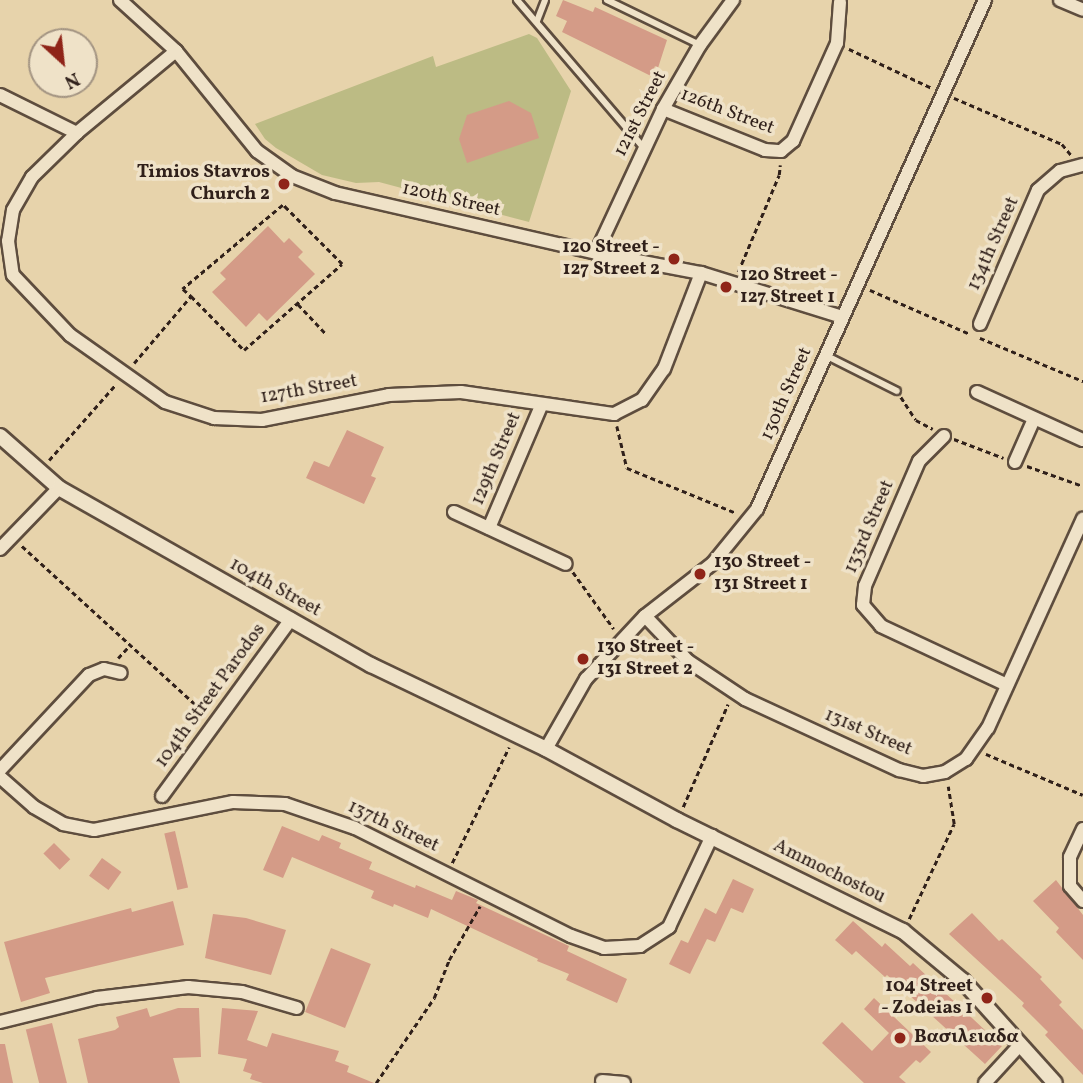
<!DOCTYPE html>
<html>
<head>
<meta charset="utf-8">
<style>
	body { margin:0 }
	#map { position:relative; width:1083px; height:1083px; overflow:hidden; background:#e7d3ab; font-family:Vollkorn,serif }
	div>[style] { position:absolute }
	.green>* { inset:0; background:#bcbb84 }
	.building>* { inset:0; background:#d49b87; transform-origin:0 0 }
	.path>* { height:2.5px; margin-top:-1.25px; transform-origin:0; background:repeating-linear-gradient(90deg,#30201a 0 5px,transparent 0 8.5px) }
	.roads { filter:drop-shadow(2px 0 #5e4d3e) drop-shadow(-2px 0 #5e4d3e) drop-shadow(0 2px #5e4d3e) drop-shadow(0 -2px #5e4d3e) }
	.service>* { height:6px; margin:-3px; padding:0 3px; transform-origin:3px; border-radius:3px; background:#efe2c8 }
	.minor>* { height:12px; margin:-6px; padding:0 6px; transform-origin:6px; border-radius:6px; background:#efe2c8 }
	.tertiary>* { height:14px; margin:-7px; padding:0 7px; transform-origin:7px; border-radius:7px; background:#efe2c8 }
	.dots>* { width:19px; height:19px; translate:-50% -50%; box-sizing:border-box; border:4px solid #efe2c8; border-radius:50% }
	span { translate:-50% -50%; white-space:nowrap; text-align:center; line-height:1.15; -webkit-text-stroke:7px #efe2c8; paint-order:stroke }
	.street-label { font-size:19px; color:#30201a }
	.poi-label { font-size:19px; color:#30201a; font-weight:700 }
	.right { translate:-100% -50%; text-align:right }
	.left { translate:0 -50%; text-align:left }
	.north { position:absolute; left:28px; top:28px; width:70px; height:70px; box-sizing:border-box; background:#efe2c8; border:2px solid #a39482; border-radius:50%; rotate:153deg; font-size:19px; font-weight:700; line-height:28px; text-align:center; color:#30201a }
	.north::after { content:''; display:block; margin:auto; width:24px; height:32px; background:#8f2418; clip-path:polygon(50% 0,100% 100%,50% 72%,0 100%) }
</style>
</head>
<body>
<div id="map">
	<div class="green">
		<i style="clip-path:polygon(529px 34px,537px 38px,571px 91px,529px 222px,379px 182px,356px 183px,322px 175px,276px 148px,265px 139px,255px 124px,433px 56px,436px 67px)"></i>
	</div>
	<div class="building">
		<i style="clip-path:polygon(563px 0,593px 12px,595px 7px,667px 40px,658px 68px,655px 66px,651px 76px,562px 32px,567px 21px,556px 16px)"></i>
		<i style="clip-path:polygon(509px 101px,531px 113px,539px 138px,467px 163px,459px 139px,467px 115px)"></i>
		<i style="clip-path:polygon(268px 226px,284px 243px,289px 238px,303px 252px,298px 257px,315px 274px,267px 321px,259px 313px,246px 327px,212px 292px,226px 279px,220px 273px)"></i>
		<i style="clip-path:polygon(347px 430px,384px 447px,371px 476px,376px 478px,364px 504px,306px 478px,314px 461px,329px 467px)"></i>
		<i style="clip-path:polygon(282px 826px,319px 841px,322px 835px,341px 843px,339px 848px,372px 862px,369px 869px,415px 888px,416px 885px,452px 900px,456px 891px,478px 900px,476px 903px,569px 946px,567px 951px,627px 979px,617px 1003px,566px 980px,569px 974px,537px 961px,538px 959px,431px 909px,428px 918px,394px 904px,393px 907px,371px 898px,374px 891px,292px 857px,283px 878px,263px 870px)"></i>
		<i style="left:175px;top:831px;width:58px;height:11px;rotate:77deg"></i>
		<i style="left:54px;top:843px;width:23px;height:15px;rotate:45deg"></i>
		<i style="left:102px;top:858px;width:24px;height:22px;rotate:36deg"></i>
		<i style="clip-path:polygon(733px 879px,754px 889px,743px 913px,731px 908px,715px 942px,707px 939px,690px 974px,669px 964px,681px 940px,688px 943px,705px 908px,716px 914px)"></i>
		<i style="clip-path:polygon(1056px 880px,1083px 915px,1083px 960px,1056px 932px,1059px 928px,1033px 901px)"></i>
		<i style="clip-path:polygon(173px 901px,184px 945px,45px 978px,50px 993px,21px 1002px,4px 942px,131px 908px,132px 912px)"></i>
		<i style="clip-path:polygon(972px 913px,999px 941px,1002px 939px,1042px 977px,1040px 979px,1062px 1002px,1059px 1005px,1083px 1030px,1083px 1075px,1045px 1035px,1048px 1032px,1022px 1006px,1024px 1003px,949px 934px)"></i>
		<i style="clip-path:polygon(213px 914px,246px 918px,286px 930px,271px 975px,205px 958px)"></i>
		<i style="clip-path:polygon(853px 921px,882px 947px,885px 943px,910px 966px,913px 963px,1002px 1046px,985px 1064px,887px 975px,885px 977px,856px 951px,852px 955px,835px 940px)"></i>
		<i style="left:331px;top:948px;width:43px;height:69px;rotate:22deg"></i>
		<i style="clip-path:polygon(874px 998px,931px 1052px,920px 1063px,916px 1060px,899px 1077px,906px 1083px,864px 1083px,822px 1043px,842px 1022px,872px 1051px,889px 1033px,864px 1009px)"></i>
		<i style="clip-path:polygon(147px 1008px,150px 1017px,178px 1008px,199px 1008px,201px 1057px,173px 1058px,180px 1083px,88px 1083px,78px 1039px,115px 1030px,119px 1027px,116px 1017px)"></i>
		<i style="clip-path:polygon(222px 1008px,258px 1011px,247px 1040px,267px 1047px,272px 1033px,339px 1051px,335px 1061px,349px 1066px,347px 1072px,374px 1083px,263px 1083px,250px 1079px,252px 1074px,243px 1071px,247px 1059px,218px 1054px)"></i>
		<i style="left:52px;top:1023px;width:62px;height:27px;rotate:76deg"></i>
		<i style="clip-path:polygon(0 1044px,5px 1044px,13px 1083px,0 1083px)"></i>
	</div>
	<div class="path">
		<i style="left:849px;top:49px;width:92px;rotate:25.2deg"></i>
		<i style="left:954px;top:98px;width:117px;rotate:23.1deg"></i>
		<i style="left:1062px;top:144px;width:16px;rotate:50deg"></i>
		<i style="left:738px;top:272px;width:105px;rotate:-67.1deg"></i>
		<i style="left:779px;top:175px;width:10px;rotate:-84deg"></i>
		<i style="left:870px;top:290px;width:109px;rotate:23.7deg"></i>
		<i style="left:298px;top:304px;width:42px;rotate:46.9deg"></i>
		<i style="left:980px;top:338px;width:112px;rotate:22.7deg"></i>
		<i style="left:134px;top:363px;width:88px;rotate:-49.6deg"></i>
		<i style="left:191px;top:296px;width:76px;rotate:45.5deg"></i>
		<i style="left:244px;top:350px;width:130px;rotate:-41.3deg"></i>
		<i style="left:342px;top:264px;width:83px;rotate:-135deg"></i>
		<i style="left:283px;top:205px;width:131px;rotate:140deg"></i>
		<i style="left:183px;top:289px;width:11px;rotate:41deg"></i>
		<i style="left:901px;top:397px;width:27px;rotate:57deg"></i>
		<i style="left:916px;top:420px;width:19px;rotate:28deg"></i>
		<i style="left:617px;top:426px;width:43px;rotate:76.6deg"></i>
		<i style="left:627px;top:468px;width:118px;rotate:22.4deg"></i>
		<i style="left:954px;top:439px;width:53px;rotate:20.8deg"></i>
		<i style="left:49px;top:460px;width:101px;rotate:-48.6deg"></i>
		<i style="left:1027px;top:466px;width:59px;rotate:19.7deg"></i>
		<i style="left:22px;top:546px;width:249px;rotate:42.4deg"></i>
		<i style="left:573px;top:572px;width:70px;rotate:54.3deg"></i>
		<i style="left:118px;top:658px;width:18px;rotate:-47deg"></i>
		<i style="left:986px;top:754px;width:105px;rotate:22.9deg"></i>
		<i style="left:683px;top:807px;width:112px;rotate:-66.4deg"></i>
		<i style="left:452px;top:863px;width:129px;rotate:-63.8deg"></i>
		<i style="left:909px;top:919px;width:105px;rotate:-64.7deg"></i>
		<i style="left:954px;top:824px;width:38px;rotate:-99deg"></i>
		<i style="left:376px;top:1083px;width:103px;rotate:-55.7deg"></i>
		<i style="left:434px;top:998px;width:41px;rotate:-68.5deg"></i>
		<i style="left:449px;top:960px;width:62px;rotate:-60.1deg"></i>
	</div>
	<div class="roads">
		<div class="service">
			<i style="left:517px;top:0;width:194px;rotate:49.4deg"></i>
			<i style="left:607px;top:0;width:103px;rotate:25.8deg"></i>
			<i style="left:537px;top:21px;width:22px;rotate:-69deg"></i>
			<i style="left:827px;top:356px;width:78px;rotate:26.6deg"></i>
		</div>
		<div class="minor">
			<i style="left:120px;top:0;width:76px;rotate:42.3deg"></i>
			<i style="left:176px;top:51px;width:129px;rotate:51deg"></i>
			<i style="left:257px;top:151px;width:43px;rotate:35.5deg"></i>
			<i style="left:292px;top:176px;width:46px;rotate:21.6deg"></i>
			<i style="left:335px;top:193px;width:268px;rotate:12.9deg"></i>
			<i style="left:596px;top:253px;width:107px;rotate:10.8deg"></i>
			<i style="left:701px;top:273px;width:148px;rotate:17.3deg"></i>
			<i style="left:1060px;top:0;width:25px;rotate:23deg"></i>
			<i style="left:176px;top:51px;width:129px;rotate:140.4deg"></i>
			<i style="left:77px;top:133px;width:63px;rotate:135.6deg"></i>
			<i style="left:32px;top:177px;width:38px;rotate:120deg"></i>
			<i style="left:13px;top:210px;width:31px;rotate:99deg"></i>
			<i style="left:8px;top:241px;width:34px;rotate:82deg"></i>
			<i style="left:13px;top:275px;width:83px;rotate:46.5deg"></i>
			<i style="left:70px;top:335px;width:116px;rotate:35.2deg"></i>
			<i style="left:165px;top:402px;width:52px;rotate:18.1deg"></i>
			<i style="left:214px;top:418px;width:48px;rotate:2.4deg"></i>
			<i style="left:262px;top:420px;width:129px;rotate:-11.1deg"></i>
			<i style="left:389px;top:395px;width:72px;rotate:-2.4deg"></i>
			<i style="left:461px;top:392px;width:155px;rotate:8.2deg"></i>
			<i style="left:614px;top:414px;width:31px;rotate:-27deg"></i>
			<i style="left:642px;top:400px;width:38px;rotate:-55deg"></i>
			<i style="left:664px;top:369px;width:103px;rotate:-68.9deg"></i>
			<i style="left:0;top:95px;width:86px;rotate:26.3deg"></i>
			<i style="left:663px;top:109px;width:110px;rotate:21.9deg"></i>
			<i style="left:765px;top:150px;width:16px;rotate:4deg"></i>
			<i style="left:781px;top:151px;width:16px;rotate:-40deg"></i>
			<i style="left:793px;top:141px;width:107px;rotate:-65.8deg"></i>
			<i style="left:837px;top:43px;width:41px;rotate:-85.8deg"></i>
			<i style="left:596px;top:253px;width:159px;rotate:-65deg"></i>
			<i style="left:663px;top:109px;width:74px;rotate:-60deg"></i>
			<i style="left:700px;top:45px;width:56px;rotate:-53.7deg"></i>
			<i style="left:980px;top:324px;width:146px;rotate:-66.6deg"></i>
			<i style="left:1038px;top:190px;width:29px;rotate:-41deg"></i>
			<i style="left:1060px;top:171px;width:24px;rotate:-15deg"></i>
			<i style="left:977px;top:392px;width:116px;rotate:24.4deg"></i>
			<i style="left:944px;top:436px;width:35px;rotate:135deg"></i>
			<i style="left:919px;top:461px;width:136px;rotate:113.4deg"></i>
			<i style="left:865px;top:586px;width:19px;rotate:96deg"></i>
			<i style="left:863px;top:605px;width:28px;rotate:49deg"></i>
			<i style="left:881px;top:626px;width:139px;rotate:25.1deg"></i>
			<i style="left:1015px;top:462px;width:47px;rotate:-66.2deg"></i>
			<i style="left:454px;top:512px;width:123px;rotate:24.9deg"></i>
			<i style="left:489px;top:528px;width:133px;rotate:-66.9deg"></i>
			<i style="left:0;top:549px;width:85px;rotate:-46deg"></i>
			<i style="left:645px;top:616px;width:62px;rotate:46.3deg"></i>
			<i style="left:688px;top:661px;width:69px;rotate:33.7deg"></i>
			<i style="left:745px;top:699px;width:170px;rotate:24.8deg"></i>
			<i style="left:899px;top:770px;width:25px;rotate:14deg"></i>
			<i style="left:923px;top:776px;width:22px;rotate:-10deg"></i>
			<i style="left:945px;top:772px;width:25px;rotate:-32deg"></i>
			<i style="left:966px;top:759px;width:38px;rotate:-55deg"></i>
			<i style="left:988px;top:728px;width:230px;rotate:-65.6deg"></i>
			<i style="left:546px;top:749px;width:81px;rotate:-60.3deg"></i>
			<i style="left:586px;top:679px;width:86px;rotate:-46.9deg"></i>
			<i style="left:645px;top:616px;width:86px;rotate:-37.9deg"></i>
			<i style="left:713px;top:563px;width:70px;rotate:-50.8deg"></i>
			<i style="left:757px;top:509px;width:558px;rotate:-65.87deg"></i>
			<i style="left:0;top:770px;width:130px;rotate:-46.9deg"></i>
			<i style="left:89px;top:675px;width:16px;rotate:-22deg"></i>
			<i style="left:104px;top:669px;width:17px;rotate:13deg"></i>
			<i style="left:0;top:777px;width:45px;rotate:41.4deg"></i>
			<i style="left:34px;top:807px;width:34px;rotate:30deg"></i>
			<i style="left:63px;top:824px;width:32px;rotate:11deg"></i>
			<i style="left:94px;top:830px;width:142px;rotate:-11.4deg"></i>
			<i style="left:233px;top:802px;width:52px;rotate:2.2deg"></i>
			<i style="left:285px;top:804px;width:74px;rotate:18.9deg"></i>
			<i style="left:355px;top:828px;width:241px;rotate:26.6deg"></i>
			<i style="left:571px;top:936px;width:35px;rotate:20deg"></i>
			<i style="left:604px;top:948px;width:36px;rotate:-3deg"></i>
			<i style="left:640px;top:946px;width:35px;rotate:-33deg"></i>
			<i style="left:669px;top:927px;width:101px;rotate:-64.7deg"></i>
			<i style="left:162px;top:796px;width:219px;rotate:-53.9deg"></i>
			<i style="left:1083px;top:829px;width:31px;rotate:115deg"></i>
			<i style="left:1070px;top:857px;width:29px;rotate:90deg"></i>
			<i style="left:1070px;top:886px;width:20px;rotate:49deg"></i>
			<i style="left:0;top:1022px;width:100px;rotate:-13.9deg"></i>
			<i style="left:97px;top:998px;width:92px;rotate:-6.9deg"></i>
			<i style="left:188px;top:987px;width:54px;rotate:5.3deg"></i>
			<i style="left:242px;top:992px;width:57px;rotate:16.2deg"></i>
			<i style="left:602px;top:1081px;width:22px;rotate:5deg"></i>
			<i style="left:985px;top:1083px;width:52px;rotate:-47.4deg"></i>
		</div>
		<div class="tertiary">
			<i style="left:0;top:436px;width:79px;rotate:41.4deg"></i>
			<i style="left:59px;top:488px;width:359px;rotate:29.6deg"></i>
			<i style="left:371px;top:665px;width:194px;rotate:25.6deg"></i>
			<i style="left:546px;top:749px;width:149px;rotate:28.5deg"></i>
			<i style="left:677px;top:820px;width:252px;rotate:26.2deg"></i>
			<i style="left:903px;top:931px;width:78px;rotate:39.8deg"></i>
			<i style="left:963px;top:981px;width:137px;rotate:48deg"></i>
		</div>
	</div>
	<div class="dots">
		<i style="left:284px;top:184px;background:#8f2418"></i>
		<i style="left:674px;top:259px;background:#8f2418"></i>
		<i style="left:726px;top:287px;background:#8f2418"></i>
		<i style="left:700px;top:574px;background:#8f2418"></i>
		<i style="left:583px;top:659px;background:#8f2418"></i>
		<i style="left:987px;top:998px;background:#8f2418"></i>
		<i style="left:900px;top:1038px;background:#8f2418"></i>
	</div>
	<div class="street-label">
		<span style="left:727px;top:112px;rotate:21deg">126th Street</span>
		<span style="left:641px;top:114px;rotate:-63deg">121st Street</span>
		<span style="left:451px;top:200px;rotate:13deg">120th Street</span>
		<span style="left:994px;top:244px;rotate:-66deg">134th Street</span>
		<span style="left:309px;top:390px;rotate:-10deg">127th Street</span>
		<span style="left:787px;top:394px;rotate:-66deg">130th Street</span>
		<span style="left:497px;top:459px;rotate:-67deg">129th Street</span>
		<span style="left:870px;top:527px;rotate:-67deg">133rd Street</span>
		<span style="left:275px;top:588px;rotate:29deg">104th Street</span>
		<span style="left:211px;top:696px;rotate:-54deg">104th Street Parodos</span>
		<span style="left:868px;top:733px;rotate:23deg">131st Street</span>
		<span style="left:393px;top:827px;rotate:25deg">137th Street</span>
		<span style="left:829px;top:872px;rotate:26deg">Ammochostou</span>
	</div>
	<div class="poi-label">
		<span class="right" style="left:270px;top:184px">Timios Stavros<br>Church 2</span>
		<span class="right" style="left:660px;top:259px">120 Street -<br>127 Street 2</span>
		<span class="left" style="left:740px;top:287px">120 Street -<br>127 Street 1</span>
		<span class="left" style="left:714px;top:574px">130 Street -<br>131 Street 1</span>
		<span class="left" style="left:597px;top:659px">130 Street -<br>131 Street 2</span>
		<span class="right" style="left:973px;top:998px">104 Street<br>- Zodeias 1</span>
		<span class="left" style="left:914px;top:1038px">Βασιλειαδα</span>
	</div>
	<div class="north">N</div>
</div>
</body>
</html>
